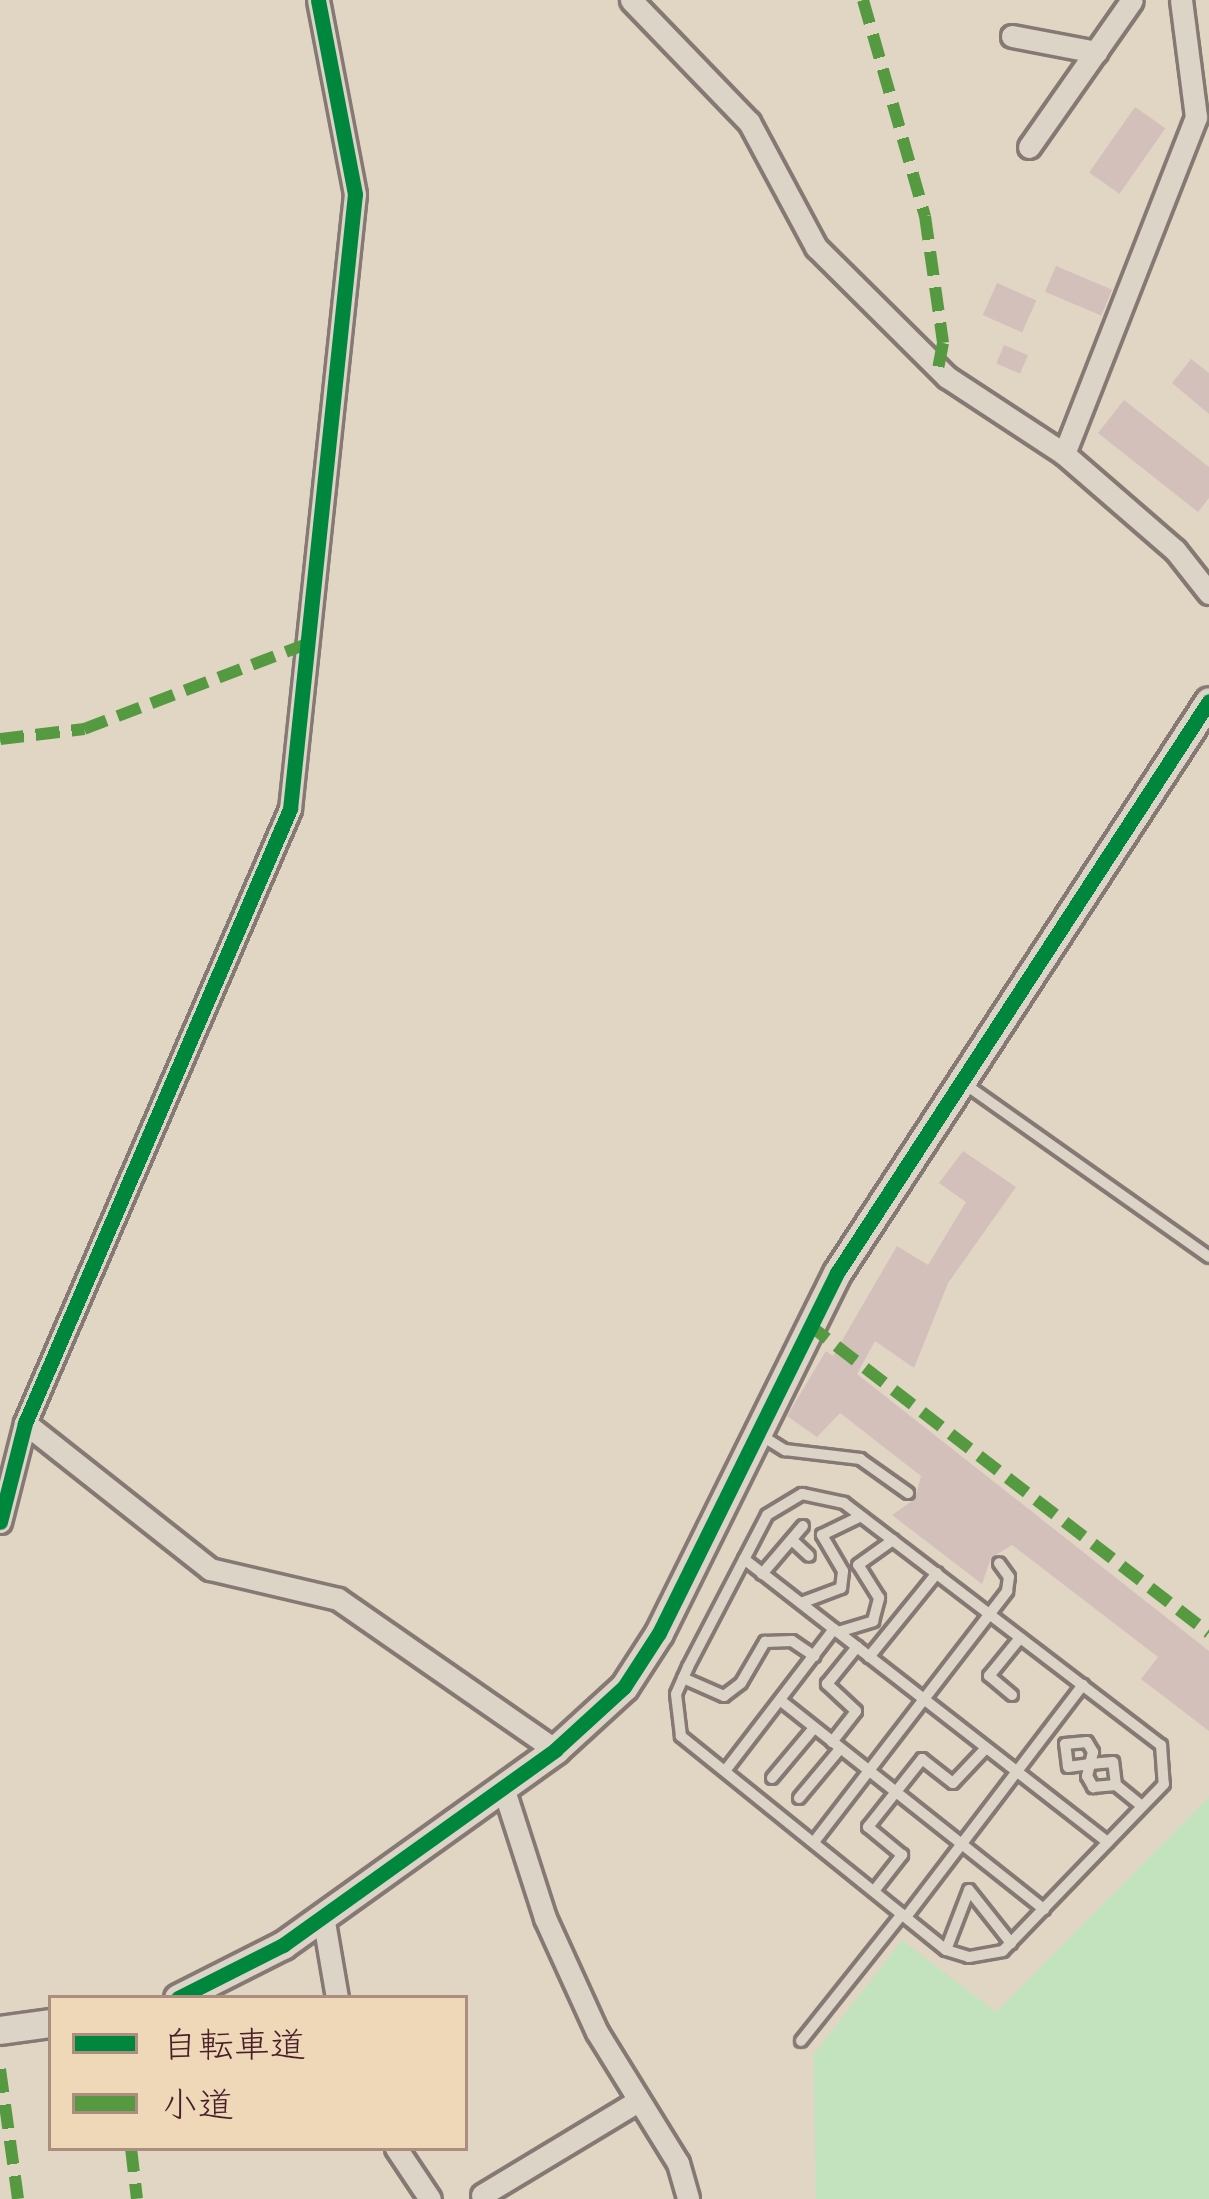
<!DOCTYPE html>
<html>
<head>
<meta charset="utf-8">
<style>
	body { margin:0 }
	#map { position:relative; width:1209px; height:2199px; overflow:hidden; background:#e1d5c4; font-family:"Gochi Hand","Klee One",sans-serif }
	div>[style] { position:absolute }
	.green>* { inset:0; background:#c3e3bf }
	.building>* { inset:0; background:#d3c0ba; transform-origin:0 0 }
	.roads { filter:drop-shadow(3px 0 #867973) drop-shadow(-3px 0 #867973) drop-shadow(0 3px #867973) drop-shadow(0 -3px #867973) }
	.service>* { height:10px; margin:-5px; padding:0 5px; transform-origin:5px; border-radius:5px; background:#ddd4c8 }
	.minor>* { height:21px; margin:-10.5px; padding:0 10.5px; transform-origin:10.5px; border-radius:10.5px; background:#ddd4c8 }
	.tertiary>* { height:27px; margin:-13.5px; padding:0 13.5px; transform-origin:13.5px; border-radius:13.5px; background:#ddd4c8 }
	.quiet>* { height:12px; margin-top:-6px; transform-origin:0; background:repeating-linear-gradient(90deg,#559a41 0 24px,transparent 0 36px) }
	.cycleway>* { height:15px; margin:-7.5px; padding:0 7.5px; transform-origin:7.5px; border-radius:7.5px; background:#00873e }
	span { translate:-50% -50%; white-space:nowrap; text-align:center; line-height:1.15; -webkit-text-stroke:12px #eed8b7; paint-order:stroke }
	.legend { position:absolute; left:48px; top:1995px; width:420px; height:156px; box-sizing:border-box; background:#eed8b7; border:3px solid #ac8e7f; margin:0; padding:15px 21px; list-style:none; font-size:36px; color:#4a1f2b }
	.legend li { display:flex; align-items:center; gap:24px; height:60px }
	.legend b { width:60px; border:3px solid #ac8e7f }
</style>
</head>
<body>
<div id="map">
	<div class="green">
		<i style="clip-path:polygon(1209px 1797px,1209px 2199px,816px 2199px,813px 2055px,902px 1940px,996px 2012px)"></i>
	</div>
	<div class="building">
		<i style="left:1135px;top:107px;width:37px;height:80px;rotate:35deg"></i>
		<i style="left:1056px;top:266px;width:61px;height:28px;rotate:23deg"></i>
		<i style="left:997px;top:283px;width:43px;height:35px;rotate:24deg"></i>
		<i style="left:1004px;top:345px;width:26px;height:20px;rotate:23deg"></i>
		<i style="clip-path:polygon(1191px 359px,1209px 373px,1209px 414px,1172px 383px)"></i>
		<i style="clip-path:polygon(1124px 400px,1209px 467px,1209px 498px,1198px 512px,1098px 433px)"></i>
		<i style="clip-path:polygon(963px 1151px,1016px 1187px,948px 1283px,914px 1368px,875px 1341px,857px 1374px,1209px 1651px,1209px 1731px,1141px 1679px,1158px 1657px,1012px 1545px,991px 1558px,982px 1584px,892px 1515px,915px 1499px,921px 1476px,840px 1413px,817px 1437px,787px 1416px,826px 1351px,833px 1356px,897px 1246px,928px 1265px,966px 1202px,939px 1183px)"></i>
	</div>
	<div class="roads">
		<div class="service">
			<i style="left:962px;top:1082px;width:303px;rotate:35.3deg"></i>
			<i style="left:759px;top:1434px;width:31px;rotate:32deg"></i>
			<i style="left:785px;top:1450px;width:76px;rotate:6.8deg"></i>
			<i style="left:860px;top:1459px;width:59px;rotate:35.3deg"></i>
			<i style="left:802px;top:1494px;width:43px;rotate:12.1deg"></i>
			<i style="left:844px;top:1503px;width:399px;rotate:37.4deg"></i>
			<i style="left:1161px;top:1745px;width:39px;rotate:86deg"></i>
			<i style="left:1164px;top:1784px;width:232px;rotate:134deg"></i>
			<i style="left:1003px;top:1951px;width:35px;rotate:170deg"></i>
			<i style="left:969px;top:1957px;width:24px;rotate:-163deg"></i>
			<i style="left:946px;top:1950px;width:341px;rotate:-141.1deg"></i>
			<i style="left:681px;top:1736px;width:42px;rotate:-96.8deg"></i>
			<i style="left:676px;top:1694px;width:30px;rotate:-66deg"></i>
			<i style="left:688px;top:1667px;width:171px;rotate:-62.5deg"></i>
			<i style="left:767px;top:1515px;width:41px;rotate:-31deg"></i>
			<i style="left:792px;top:1540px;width:23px;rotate:43deg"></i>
			<i style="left:744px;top:1559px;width:461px;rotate:37.9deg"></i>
			<i style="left:762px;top:1574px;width:63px;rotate:-49.5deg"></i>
			<i style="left:801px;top:1603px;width:43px;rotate:-20.6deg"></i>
			<i style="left:841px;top:1588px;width:17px;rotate:-83deg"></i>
			<i style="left:843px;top:1571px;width:42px;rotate:-120.3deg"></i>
			<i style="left:822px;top:1535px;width:43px;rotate:-26deg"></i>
			<i style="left:838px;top:1632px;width:37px;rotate:-17deg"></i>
			<i style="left:873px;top:1621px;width:24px;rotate:-75deg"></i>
			<i style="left:879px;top:1598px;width:39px;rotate:-122deg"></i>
			<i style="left:858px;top:1565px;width:43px;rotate:-35.5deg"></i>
			<i style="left:869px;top:1657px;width:108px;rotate:-51deg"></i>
			<i style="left:683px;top:1678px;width:45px;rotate:23.7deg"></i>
			<i style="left:724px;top:1696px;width:21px;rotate:-37deg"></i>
			<i style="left:741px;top:1683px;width:48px;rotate:-59.7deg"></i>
			<i style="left:765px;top:1642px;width:27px;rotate:-2deg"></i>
			<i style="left:792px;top:1641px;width:27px;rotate:34deg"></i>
			<i style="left:1012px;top:1695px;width:30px;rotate:-140deg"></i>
			<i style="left:989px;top:1676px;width:49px;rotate:-50.8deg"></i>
			<i style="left:780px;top:1700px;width:337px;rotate:38.4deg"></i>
			<i style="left:832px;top:1742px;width:39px;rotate:-52deg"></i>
			<i style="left:856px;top:1711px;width:40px;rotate:-137deg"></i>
			<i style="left:827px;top:1684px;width:48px;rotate:-51deg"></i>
			<i style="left:1090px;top:1764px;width:22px;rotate:172deg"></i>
			<i style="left:1068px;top:1767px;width:23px;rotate:-97deg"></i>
			<i style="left:1065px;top:1744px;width:22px;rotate:-5deg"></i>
			<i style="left:1087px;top:1742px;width:12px;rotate:59deg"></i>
			<i style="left:1093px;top:1752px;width:25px;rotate:104deg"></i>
			<i style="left:1087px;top:1776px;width:13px;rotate:61deg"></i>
			<i style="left:1093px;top:1787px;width:23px;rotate:-5deg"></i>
			<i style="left:1116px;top:1785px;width:23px;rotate:-97deg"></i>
			<i style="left:1113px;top:1762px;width:23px;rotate:175deg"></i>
			<i style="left:725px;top:1771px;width:179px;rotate:-52.5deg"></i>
			<i style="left:772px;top:1778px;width:65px;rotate:-50deg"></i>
			<i style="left:1116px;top:1785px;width:33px;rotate:39deg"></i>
			<i style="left:799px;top:1798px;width:64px;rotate:-50.1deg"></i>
			<i style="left:814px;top:1842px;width:317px;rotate:-52.4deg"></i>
			<i style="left:1007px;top:1591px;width:14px;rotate:-82deg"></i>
			<i style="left:1009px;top:1577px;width:17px;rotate:-126deg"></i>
			<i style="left:874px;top:1891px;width:46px;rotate:-52.1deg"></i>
			<i style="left:902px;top:1855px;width:44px;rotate:-140.5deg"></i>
			<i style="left:868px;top:1827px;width:87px;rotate:-51.5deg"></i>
			<i style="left:922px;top:1759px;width:39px;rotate:38deg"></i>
			<i style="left:953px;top:1783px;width:48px;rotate:-46.7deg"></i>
			<i style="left:906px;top:1917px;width:292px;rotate:-52.7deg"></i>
			<i style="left:946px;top:1950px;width:64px;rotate:-69deg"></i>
			<i style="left:969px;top:1890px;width:68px;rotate:51.6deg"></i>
			<i style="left:801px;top:2041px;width:162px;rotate:-51.5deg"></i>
		</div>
		<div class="minor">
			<i style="left:631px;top:0;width:170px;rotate:46deg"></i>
			<i style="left:749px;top:122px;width:142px;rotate:61.8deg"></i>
			<i style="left:816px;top:247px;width:185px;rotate:44.8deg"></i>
			<i style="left:947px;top:377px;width:140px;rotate:33.3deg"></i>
			<i style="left:1064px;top:454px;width:147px;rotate:40.9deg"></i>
			<i style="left:1175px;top:550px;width:55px;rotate:51.7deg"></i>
			<i style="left:1012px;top:36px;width:86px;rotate:10.8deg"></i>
			<i style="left:1029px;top:147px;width:179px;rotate:-55deg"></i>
			<i style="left:1064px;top:454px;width:362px;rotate:-68.6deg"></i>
			<i style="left:1196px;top:117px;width:118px;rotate:-97.3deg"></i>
			<i style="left:25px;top:1423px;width:236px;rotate:38.3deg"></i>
			<i style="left:210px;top:1569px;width:131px;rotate:13.2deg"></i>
			<i style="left:338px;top:1599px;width:264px;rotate:34.8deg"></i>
			<i style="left:0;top:1522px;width:102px;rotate:-75.8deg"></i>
			<i style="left:25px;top:1423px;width:669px;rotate:-66.66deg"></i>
			<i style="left:290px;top:809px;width:618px;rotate:-83.97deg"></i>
			<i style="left:355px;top:194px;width:197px;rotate:-100.8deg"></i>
			<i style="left:503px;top:1787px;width:138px;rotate:72.2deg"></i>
			<i style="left:545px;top:1918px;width:125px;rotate:65.5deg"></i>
			<i style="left:597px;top:2032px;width:154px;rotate:58.3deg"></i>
			<i style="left:678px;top:2163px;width:37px;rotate:74deg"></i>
			<i style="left:323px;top:1916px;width:83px;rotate:80.3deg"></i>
			<i style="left:396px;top:2148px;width:61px;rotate:56.3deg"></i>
			<i style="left:482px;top:2195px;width:182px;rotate:-31.1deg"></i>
		</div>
		<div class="tertiary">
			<i style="left:178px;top:1998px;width:118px;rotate:-26.8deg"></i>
			<i style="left:283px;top:1945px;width:335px;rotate:-35.6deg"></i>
			<i style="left:555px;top:1750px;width:93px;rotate:-42.4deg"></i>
			<i style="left:624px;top:1687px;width:64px;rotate:-57.1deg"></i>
			<i style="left:659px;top:1633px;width:402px;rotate:-63.7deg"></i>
			<i style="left:837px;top:1273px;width:682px;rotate:-56.96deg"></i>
			<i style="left:0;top:2030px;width:51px;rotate:-7.8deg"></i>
		</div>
	</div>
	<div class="quiet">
		<i style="left:863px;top:0;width:225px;rotate:74deg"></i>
		<i style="left:925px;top:216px;width:128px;rotate:81.9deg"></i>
		<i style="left:943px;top:343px;width:26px;rotate:101deg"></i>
		<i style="left:0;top:739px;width:85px;rotate:-6.8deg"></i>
		<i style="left:84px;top:729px;width:239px;rotate:-20.9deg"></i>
		<i style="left:808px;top:1324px;width:506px;rotate:37.62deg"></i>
		<i style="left:0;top:2069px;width:131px;rotate:82.1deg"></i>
		<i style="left:131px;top:2148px;width:51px;rotate:83.3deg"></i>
	</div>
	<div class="cycleway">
		<i style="left:0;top:1522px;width:102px;rotate:-75.8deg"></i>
		<i style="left:25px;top:1423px;width:669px;rotate:-66.66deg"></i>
		<i style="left:290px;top:809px;width:618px;rotate:-83.97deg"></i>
		<i style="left:355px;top:194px;width:197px;rotate:-100.8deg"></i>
		<i style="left:178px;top:1998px;width:118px;rotate:-26.8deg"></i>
		<i style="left:283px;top:1945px;width:335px;rotate:-35.6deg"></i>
		<i style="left:555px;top:1750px;width:93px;rotate:-42.4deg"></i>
		<i style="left:624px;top:1687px;width:64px;rotate:-57.1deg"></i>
		<i style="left:659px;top:1633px;width:402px;rotate:-63.7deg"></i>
		<i style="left:837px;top:1273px;width:682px;rotate:-56.96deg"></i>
	</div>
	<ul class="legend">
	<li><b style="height:15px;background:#00873e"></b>自転車道</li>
	<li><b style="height:15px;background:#559a41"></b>小道</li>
	</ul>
</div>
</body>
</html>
